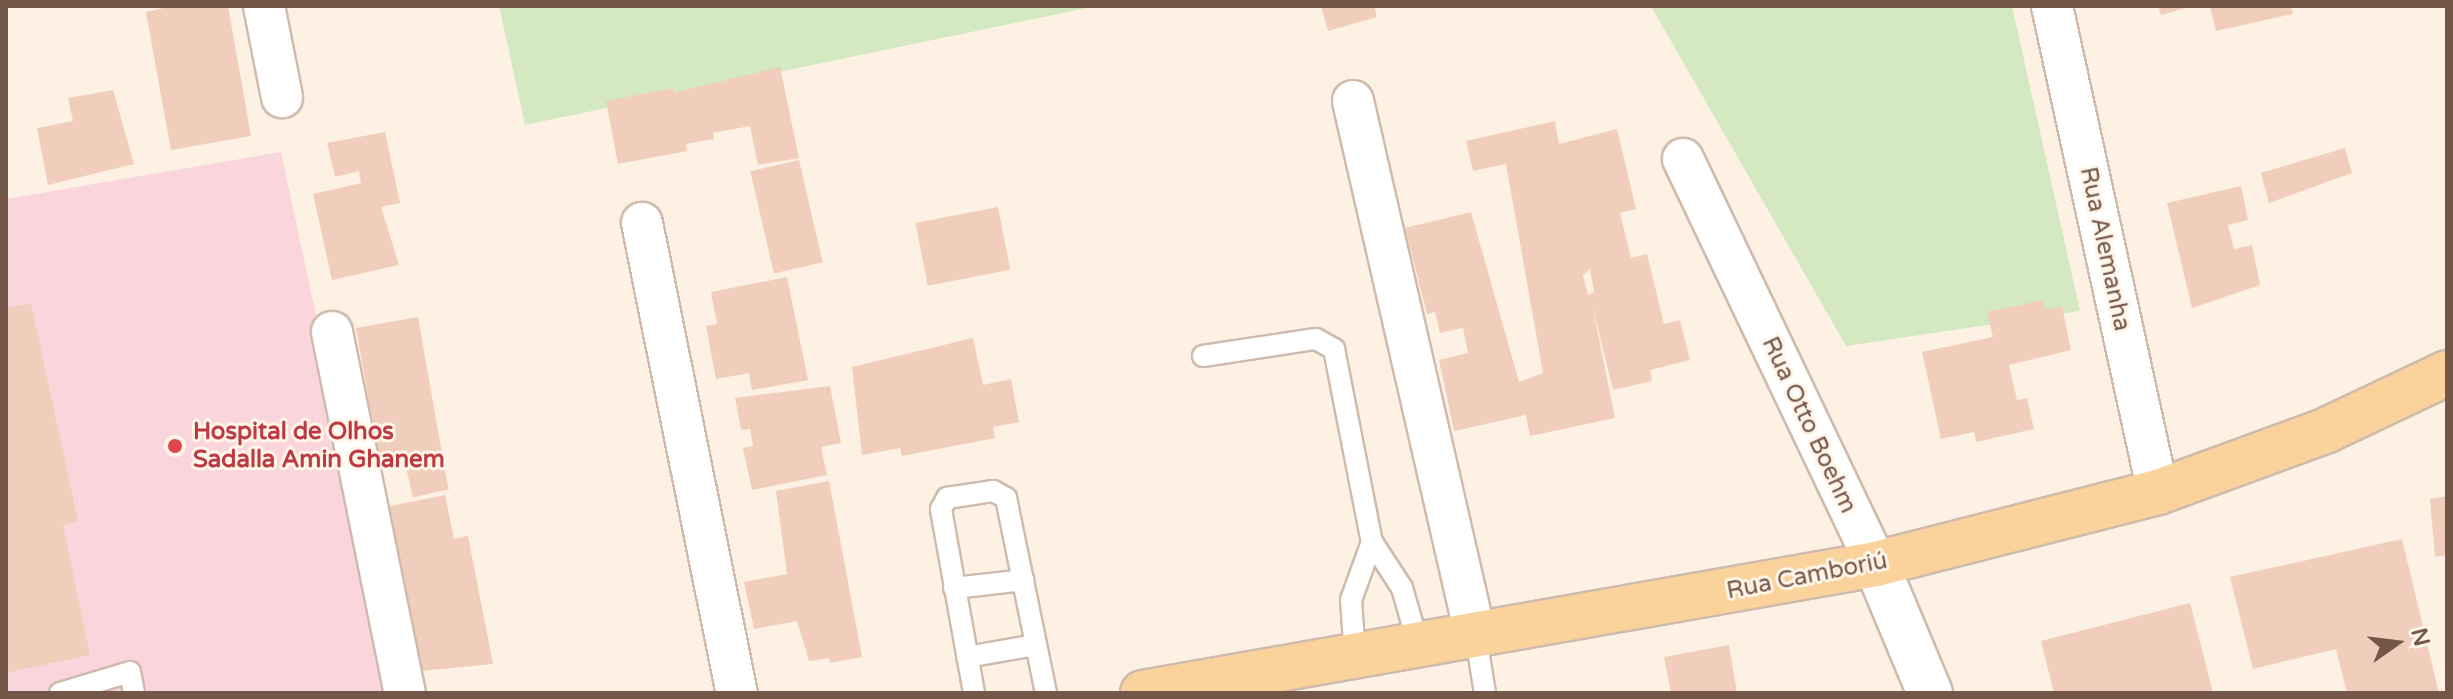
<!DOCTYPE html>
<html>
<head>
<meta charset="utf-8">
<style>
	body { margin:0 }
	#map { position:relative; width:2453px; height:699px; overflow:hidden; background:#fcf1e3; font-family:"Varela Round",sans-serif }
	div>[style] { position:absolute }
	.medical>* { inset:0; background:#fad6dc }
	.green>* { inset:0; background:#d4e9c2 }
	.building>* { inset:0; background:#f1cebb; transform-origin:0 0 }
	.roads { filter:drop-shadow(2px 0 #cfbbad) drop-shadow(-2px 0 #cfbbad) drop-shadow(0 2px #cfbbad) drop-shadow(0 -2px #cfbbad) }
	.lane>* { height:20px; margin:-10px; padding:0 10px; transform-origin:10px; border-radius:10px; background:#fff }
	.street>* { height:40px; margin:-20px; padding:0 20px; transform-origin:20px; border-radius:20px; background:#fff }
	.secondary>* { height:44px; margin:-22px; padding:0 22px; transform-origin:22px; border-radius:22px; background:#fff }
	.primary>* { height:44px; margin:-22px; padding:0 22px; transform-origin:22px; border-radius:22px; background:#fad39c }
	.dots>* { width:22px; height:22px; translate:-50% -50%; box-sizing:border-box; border:4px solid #fff5e9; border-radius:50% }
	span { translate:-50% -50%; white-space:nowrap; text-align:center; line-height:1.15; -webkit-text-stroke:6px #fff5e9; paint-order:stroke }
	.street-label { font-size:24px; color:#745749 }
	.health-label { font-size:24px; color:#be3a42; font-weight:700 }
	.left { translate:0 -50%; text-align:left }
	.frame { position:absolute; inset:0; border:8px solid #745749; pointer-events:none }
	.north { position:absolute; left:2357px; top:603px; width:80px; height:80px; -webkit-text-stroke:6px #fff5e9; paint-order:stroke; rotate:76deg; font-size:22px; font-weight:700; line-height:32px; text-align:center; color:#745749 }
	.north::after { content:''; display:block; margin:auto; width:28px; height:36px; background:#745749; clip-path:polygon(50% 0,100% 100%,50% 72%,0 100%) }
</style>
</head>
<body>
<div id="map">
	<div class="medical">
		<i style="clip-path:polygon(281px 152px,397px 693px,6px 693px,6px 199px)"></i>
	</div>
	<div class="green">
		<i style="clip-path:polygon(499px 6px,1096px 6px,525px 125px)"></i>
		<i style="clip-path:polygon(1651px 6px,2012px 6px,2080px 311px,1846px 346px)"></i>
	</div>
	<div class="building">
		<i style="clip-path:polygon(172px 6px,228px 6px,251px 136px,171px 150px,146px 12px)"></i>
		<i style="clip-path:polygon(1321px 6px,1374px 6px,1377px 17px,1328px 31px)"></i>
		<i style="clip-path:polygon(2158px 6px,2189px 6px,2189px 7px,2161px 15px)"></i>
		<i style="clip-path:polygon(2210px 6px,2291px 6px,2293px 14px,2216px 31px)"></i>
		<i style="clip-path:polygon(780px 67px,799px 158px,758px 165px,750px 126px,713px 133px,714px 139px,686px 144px,687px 151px,618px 164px,606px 101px,673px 88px,673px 93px)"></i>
		<i style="clip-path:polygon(113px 90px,134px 164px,48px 185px,37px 128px,73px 121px,68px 98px)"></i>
		<i style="clip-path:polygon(evenodd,1555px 121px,1559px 144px,1617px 129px,1636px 209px,1620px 213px,1631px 258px,1647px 254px,1664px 324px,1680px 320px,1690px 360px,1650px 370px,1652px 381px,1613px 390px,1592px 304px,1615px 418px,1530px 436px,1526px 415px,1454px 431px,1439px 360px,1468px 353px,1463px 328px,1440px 333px,1435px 312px,1427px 314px,1405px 228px,1471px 212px,1519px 382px,1543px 373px,1506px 164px,1473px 171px,1466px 141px,1555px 121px,1590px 269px,1594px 292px,1588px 295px,1583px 275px,1590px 269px)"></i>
		<i style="clip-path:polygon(385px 132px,400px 203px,381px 207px,399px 265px,332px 280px,313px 194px,361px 183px,359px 171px,335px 177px,327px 143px)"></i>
		<i style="clip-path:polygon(2345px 148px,2352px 173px,2269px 203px,2261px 173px)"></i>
		<i style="left:799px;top:160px;width:105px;height:50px;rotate:77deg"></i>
		<i style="clip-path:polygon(2241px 186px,2248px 220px,2228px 225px,2234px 249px,2252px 245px,2260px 285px,2192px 308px,2167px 203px)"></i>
		<i style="left:998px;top:207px;width:64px;height:84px;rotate:79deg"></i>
		<i style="clip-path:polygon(787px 277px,808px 380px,752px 390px,749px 373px,716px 379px,706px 326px,717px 324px,711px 292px)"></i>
		<i style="clip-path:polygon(2043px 300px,2045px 310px,2062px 306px,2071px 350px,2009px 365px,2017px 400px,2027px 398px,2034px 429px,1976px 442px,1974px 432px,1941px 439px,1922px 352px,1993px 337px,1987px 312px)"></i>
		<i style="clip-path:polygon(31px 303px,78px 521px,63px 525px,90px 655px,6px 673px,6px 308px)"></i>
		<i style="left:418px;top:317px;width:138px;height:63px;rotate:80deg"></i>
		<i style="clip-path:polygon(973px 338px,983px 385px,1011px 379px,1019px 422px,993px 427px,995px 438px,902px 456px,900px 448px,862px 455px,852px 367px)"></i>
		<i style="clip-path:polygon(830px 386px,841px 443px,821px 447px,827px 475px,752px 490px,743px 448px,753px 446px,750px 429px,741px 430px,735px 398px)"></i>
		<i style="left:442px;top:459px;width:31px;height:37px;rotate:77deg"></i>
		<i style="clip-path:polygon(829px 481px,862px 657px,830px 663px,829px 658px,809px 661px,797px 621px,754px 629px,744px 582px,787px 574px,776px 491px)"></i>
		<i style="clip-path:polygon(445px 495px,454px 539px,468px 536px,493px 664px,421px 671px,385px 507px)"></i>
		<i style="clip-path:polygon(2447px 496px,2447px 555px,2435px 557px,2430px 499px)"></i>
		<i style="clip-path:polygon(2402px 539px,2439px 693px,2347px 693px,2336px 649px,2253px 669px,2230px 577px)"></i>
		<i style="clip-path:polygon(2190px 603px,2213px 693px,2054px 693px,2041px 641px)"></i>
		<i style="clip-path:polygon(1729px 645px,1737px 693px,1671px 693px,1664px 657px)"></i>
	</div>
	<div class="roads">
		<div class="lane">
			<i style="left:1203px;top:356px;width:114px;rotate:-8.6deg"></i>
			<i style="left:1316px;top:339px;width:21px;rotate:29deg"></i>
			<i style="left:1334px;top:349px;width:197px;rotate:78.9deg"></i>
			<i style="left:1372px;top:542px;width:55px;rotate:56.9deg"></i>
			<i style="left:1402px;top:588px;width:61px;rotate:73.9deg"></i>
			<i style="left:954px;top:588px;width:70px;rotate:-6.5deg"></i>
			<i style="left:1476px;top:638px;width:56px;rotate:80.7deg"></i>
			<i style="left:967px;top:657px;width:70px;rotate:-9.9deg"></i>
			<i style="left:1355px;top:658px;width:58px;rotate:-93.9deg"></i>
			<i style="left:1351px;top:600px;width:62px;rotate:-70.1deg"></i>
			<i style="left:60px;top:693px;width:73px;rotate:-16.7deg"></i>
			<i style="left:130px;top:672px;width:21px;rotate:79deg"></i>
			<i style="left:974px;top:693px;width:187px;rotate:-100.2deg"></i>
			<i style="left:941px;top:509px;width:13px;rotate:-61deg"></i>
			<i style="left:947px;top:498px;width:47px;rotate:-8.7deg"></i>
			<i style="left:993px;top:491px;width:15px;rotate:28deg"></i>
			<i style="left:1006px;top:498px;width:199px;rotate:78.4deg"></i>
		</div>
		<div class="street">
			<i style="left:264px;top:6px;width:93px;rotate:78.8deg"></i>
			<i style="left:2052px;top:6px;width:497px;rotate:77.7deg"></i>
			<i style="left:1353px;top:101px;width:551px;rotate:77.1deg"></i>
			<i style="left:1683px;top:159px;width:449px;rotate:64.5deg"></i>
			<i style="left:642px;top:223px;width:480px;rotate:78.6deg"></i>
			<i style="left:332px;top:332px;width:368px;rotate:78.6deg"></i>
		</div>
		<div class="secondary">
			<i style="left:1876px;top:564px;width:140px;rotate:67.3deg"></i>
		</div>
		<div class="primary">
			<i style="left:1143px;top:693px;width:744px;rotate:-9.98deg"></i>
			<i style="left:1876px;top:564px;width:291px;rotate:-14.3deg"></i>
			<i style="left:2158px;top:492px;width:180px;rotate:-20.1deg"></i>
			<i style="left:2327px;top:430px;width:133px;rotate:-25.4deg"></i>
		</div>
	</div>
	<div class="dots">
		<i style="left:175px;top:446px;background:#e0444e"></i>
	</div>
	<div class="street-label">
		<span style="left:2105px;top:249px;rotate:78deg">Rua Alemanha</span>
		<span style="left:1809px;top:425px;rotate:65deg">Rua Otto Boehm</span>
		<span style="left:1807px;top:576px;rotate:-11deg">Rua Camboriú</span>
	</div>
	<div class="health-label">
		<span class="left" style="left:193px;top:446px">Hospital de Olhos<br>Sadalla Amin Ghanem</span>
	</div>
	<div class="frame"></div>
	<div class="north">N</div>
</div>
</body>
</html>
